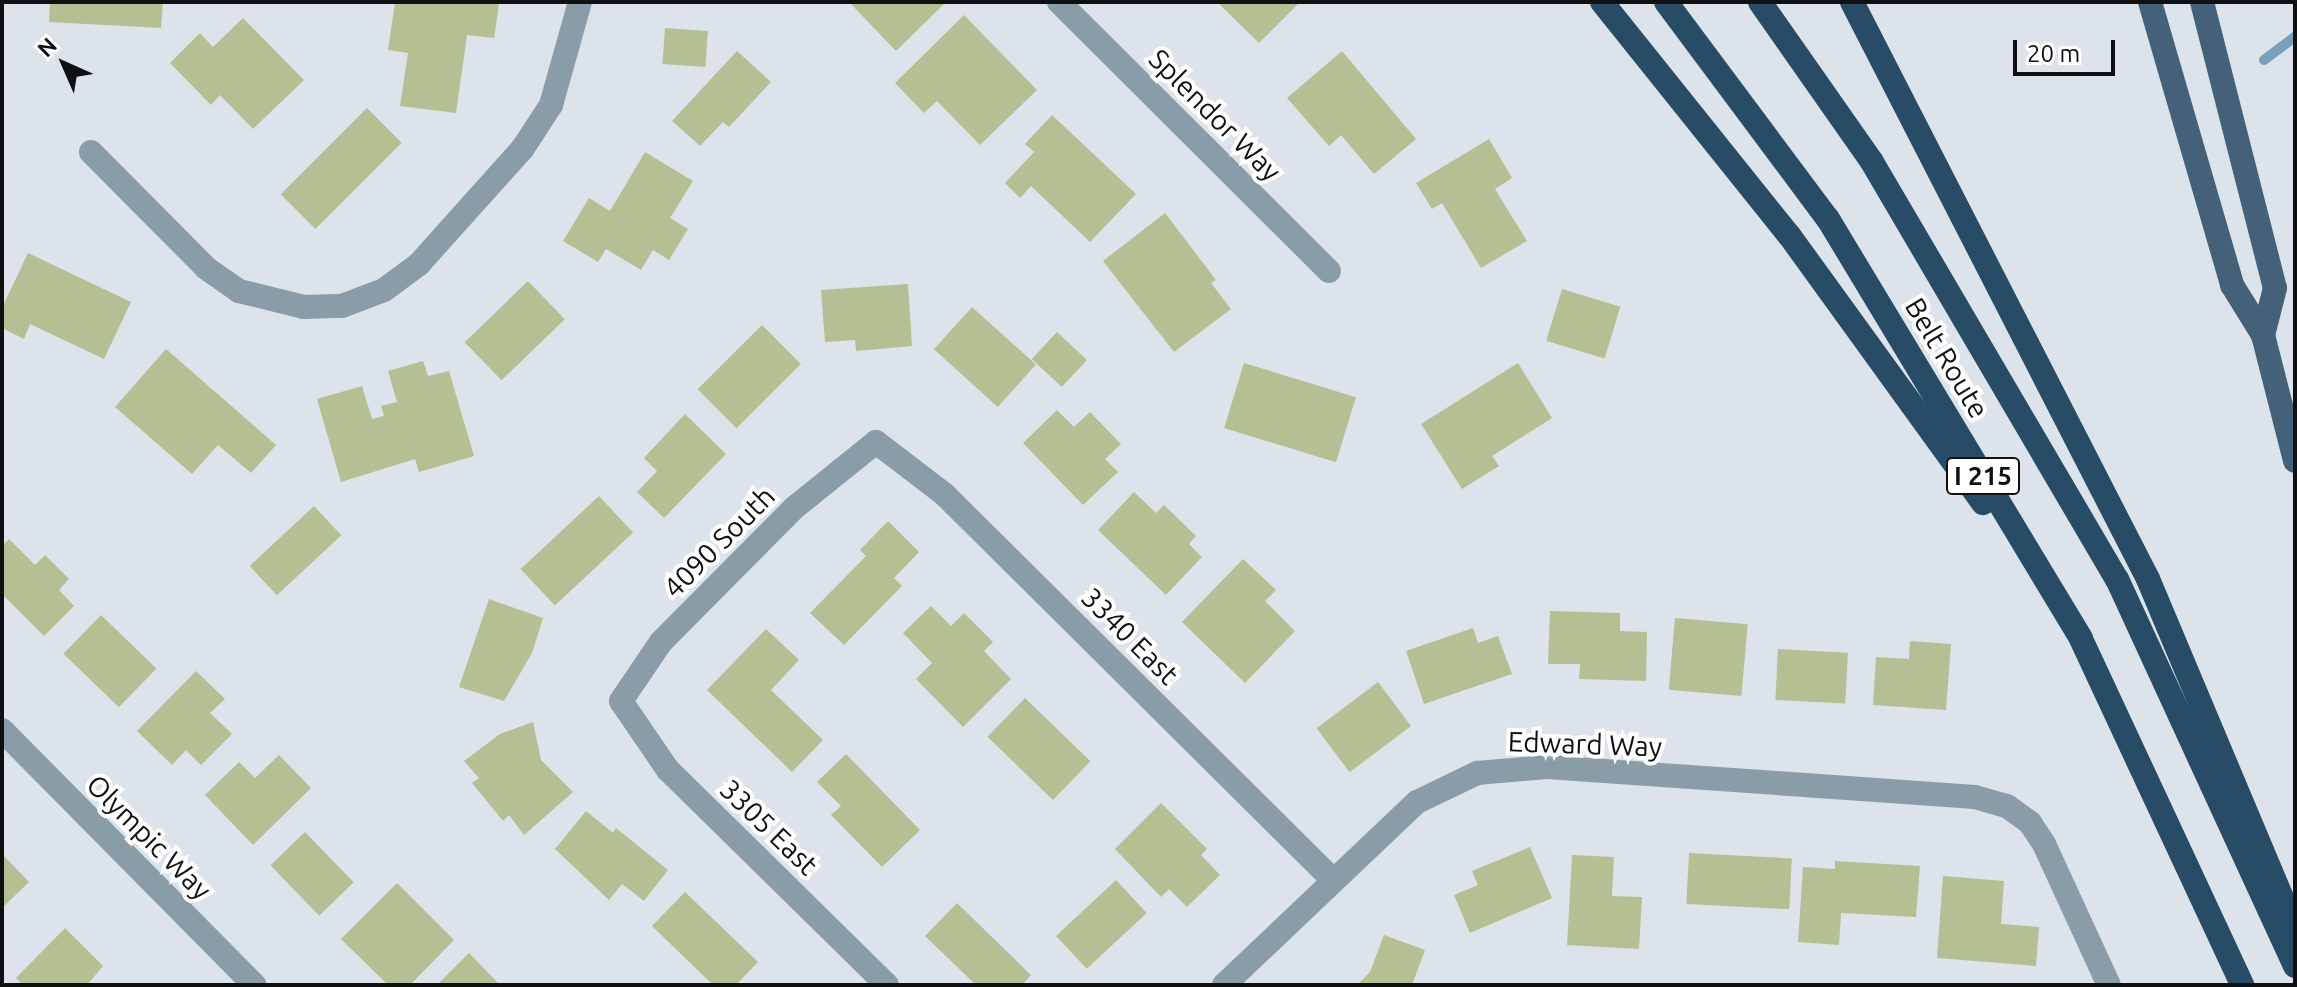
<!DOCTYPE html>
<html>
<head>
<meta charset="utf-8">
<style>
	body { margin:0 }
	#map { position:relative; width:2297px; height:987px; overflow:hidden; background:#dce3ea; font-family:Ubuntu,sans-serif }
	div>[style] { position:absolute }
	.stream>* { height:10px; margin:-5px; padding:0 5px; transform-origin:5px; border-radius:5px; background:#799fbc }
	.building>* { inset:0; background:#b4bf94; transform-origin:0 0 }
	.minor>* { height:24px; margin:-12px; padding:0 12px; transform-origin:12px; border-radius:12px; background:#8b9ca9 }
	.major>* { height:24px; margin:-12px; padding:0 12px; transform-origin:12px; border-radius:12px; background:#436178 }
	.highway>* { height:24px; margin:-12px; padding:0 12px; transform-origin:12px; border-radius:12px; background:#294c66 }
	span { translate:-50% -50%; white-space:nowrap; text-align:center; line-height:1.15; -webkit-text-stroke:8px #fff; paint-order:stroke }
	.shield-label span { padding:2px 6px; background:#fff; border:2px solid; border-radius:6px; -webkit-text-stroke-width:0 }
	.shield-label { font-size:26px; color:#0e1012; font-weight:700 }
	.street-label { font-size:28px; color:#0e1012 }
	.frame { position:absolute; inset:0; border:4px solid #0e1012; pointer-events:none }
	.north { position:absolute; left:24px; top:24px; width:80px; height:80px; -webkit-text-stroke:6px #fff; paint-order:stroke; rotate:315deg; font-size:22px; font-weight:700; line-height:32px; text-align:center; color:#0e1012 }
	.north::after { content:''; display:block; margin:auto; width:28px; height:36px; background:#0e1012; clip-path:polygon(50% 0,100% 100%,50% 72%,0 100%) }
	.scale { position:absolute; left:2013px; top:40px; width:102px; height:36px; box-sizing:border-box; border:4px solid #0e1012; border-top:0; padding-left:10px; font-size:24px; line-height:28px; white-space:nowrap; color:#0e1012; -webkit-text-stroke:6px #fff; paint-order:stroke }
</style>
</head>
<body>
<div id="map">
	<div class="stream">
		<i style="left:2264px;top:60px;width:39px;rotate:-37deg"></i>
	</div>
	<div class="building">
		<i style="clip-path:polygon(50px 2px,163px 2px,161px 28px,49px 22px)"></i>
		<i style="clip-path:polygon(395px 2px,499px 4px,494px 38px,467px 35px,456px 113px,400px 106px,408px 53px,388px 50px)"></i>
		<i style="clip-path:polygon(849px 2px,946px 2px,896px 51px)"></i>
		<i style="clip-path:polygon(1217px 2px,1300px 2px,1259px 43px)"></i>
		<i style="clip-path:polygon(964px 15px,1037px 90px,980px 145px,937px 101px,924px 113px,895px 83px)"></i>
		<i style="clip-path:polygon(243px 18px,304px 80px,253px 129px,220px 95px,211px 105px,170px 63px,200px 33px,213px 47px)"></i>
		<i style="left:665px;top:28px;width:43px;height:36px;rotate:4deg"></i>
		<i style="clip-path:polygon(737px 51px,771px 82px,729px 127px,723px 122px,700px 146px,672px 121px)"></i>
		<i style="clip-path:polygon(1342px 51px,1416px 139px,1374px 174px,1341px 135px,1329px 146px,1287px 98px)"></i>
		<i style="left:367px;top:108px;width:49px;height:122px;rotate:45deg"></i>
		<i style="clip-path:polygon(1052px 115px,1136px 194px,1090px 242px,1031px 186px,1020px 198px,1005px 183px,1034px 152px,1025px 144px)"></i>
		<i style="clip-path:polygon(1489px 139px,1512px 178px,1495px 189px,1527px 241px,1481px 268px,1442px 203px,1432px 209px,1416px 183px)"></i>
		<i style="clip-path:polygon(645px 152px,693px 181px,670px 218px,688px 229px,669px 260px,653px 250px,641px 270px,606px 249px,598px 262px,563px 241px,589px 198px,610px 211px)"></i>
		<i style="clip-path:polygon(1165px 213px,1216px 280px,1211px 283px,1231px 309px,1174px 352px,1103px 261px)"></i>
		<i style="clip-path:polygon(28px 253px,131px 302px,104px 359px,30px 324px,24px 339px,2px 328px,2px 308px)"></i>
		<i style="left:528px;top:281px;width:53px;height:88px;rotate:46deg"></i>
		<i style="clip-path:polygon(908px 284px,912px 346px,856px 351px,855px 340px,825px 342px,821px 290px)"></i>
		<i style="left:1562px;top:289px;width:61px;height:54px;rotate:17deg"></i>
		<i style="left:972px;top:307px;width:86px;height:57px;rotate:42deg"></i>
		<i style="left:762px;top:325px;width:55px;height:91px;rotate:45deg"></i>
		<i style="left:1057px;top:332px;width:41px;height:37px;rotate:43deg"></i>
		<i style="clip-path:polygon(166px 349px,276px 445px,251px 473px,218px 445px,192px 474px,115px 407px)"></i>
		<i style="clip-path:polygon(423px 361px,428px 376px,449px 371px,474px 456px,419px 472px,415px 459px,341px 482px,317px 399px,362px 386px,372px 419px,384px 416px,381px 406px,397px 402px,388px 371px)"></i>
		<i style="left:1244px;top:363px;width:117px;height:68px;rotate:17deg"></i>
		<i style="clip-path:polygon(1518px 363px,1552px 418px,1492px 456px,1499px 466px,1462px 489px,1421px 424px)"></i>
		<i style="clip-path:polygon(1057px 410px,1074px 427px,1090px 412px,1121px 444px,1105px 459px,1118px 472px,1083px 505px,1023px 443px)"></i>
		<i style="clip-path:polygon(685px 414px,726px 454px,664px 518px,637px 492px,657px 471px,644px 458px)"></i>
		<i style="clip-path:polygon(1134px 492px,1156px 513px,1164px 505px,1196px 536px,1189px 544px,1202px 557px,1166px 595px,1098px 530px)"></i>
		<i style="left:599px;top:496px;width:50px;height:107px;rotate:47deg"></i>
		<i style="left:314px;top:506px;width:40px;height:88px;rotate:47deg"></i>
		<i style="clip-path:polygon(888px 521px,919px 552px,894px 578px,902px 586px,844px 645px,810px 613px,866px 556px,860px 550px)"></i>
		<i style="clip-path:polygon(9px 539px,35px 565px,45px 555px,69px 579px,59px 590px,74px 606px,44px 636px,2px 594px,2px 546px)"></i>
		<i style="clip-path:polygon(1243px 559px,1276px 590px,1265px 601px,1295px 631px,1245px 683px,1182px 622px)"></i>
		<i style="clip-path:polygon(489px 599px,543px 618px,532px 653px,504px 701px,459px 687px)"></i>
		<i style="clip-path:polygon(931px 606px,951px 626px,964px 613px,993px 642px,984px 651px,1011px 679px,963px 727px,916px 679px,932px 663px,903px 633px)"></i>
		<i style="clip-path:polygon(1550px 611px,1620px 613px,1620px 631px,1647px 632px,1646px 681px,1579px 679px,1580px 664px,1548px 664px)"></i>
		<i style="left:101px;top:615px;width:77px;height:54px;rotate:44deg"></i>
		<i style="left:1675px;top:618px;width:73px;height:72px;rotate:5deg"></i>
		<i style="clip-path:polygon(1473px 628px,1478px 643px,1498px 636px,1512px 674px,1424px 704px,1406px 651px)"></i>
		<i style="clip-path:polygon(766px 629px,799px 660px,771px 690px,823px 740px,792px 772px,707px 690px)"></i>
		<i style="clip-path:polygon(1910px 641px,1951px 644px,1946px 710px,1873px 705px,1876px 657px,1909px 659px)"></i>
		<i style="left:1778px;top:649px;width:70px;height:51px;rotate:3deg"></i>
		<i style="clip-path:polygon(196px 671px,225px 699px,210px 713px,232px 734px,201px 765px,186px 750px,172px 765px,137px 731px)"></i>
		<i style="left:1378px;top:682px;width:55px;height:77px;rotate:53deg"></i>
		<i style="left:1025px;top:698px;width:91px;height:54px;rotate:44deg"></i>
		<i style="clip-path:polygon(533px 722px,541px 760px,573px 792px,524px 835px,509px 815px,503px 821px,472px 783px,479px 778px,464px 761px,500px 734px)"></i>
		<i style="clip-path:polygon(846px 754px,920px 830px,882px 867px,831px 815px,841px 806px,817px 782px)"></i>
		<i style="clip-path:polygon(279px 755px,311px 788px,253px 845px,205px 795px,239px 762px,255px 778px)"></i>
		<i style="clip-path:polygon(1161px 803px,1207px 849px,1201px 855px,1220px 875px,1187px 907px,1169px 889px,1161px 897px,1115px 849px)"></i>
		<i style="clip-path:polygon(586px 811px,613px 833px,616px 828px,668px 870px,644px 901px,622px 884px,609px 900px,555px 849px)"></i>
		<i style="left:305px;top:832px;width:70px;height:48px;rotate:46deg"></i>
		<i style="clip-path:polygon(1530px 847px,1552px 898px,1470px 933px,1454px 895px,1478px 885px,1472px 871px)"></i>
		<i style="left:1689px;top:853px;width:103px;height:51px;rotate:3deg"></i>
		<i style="clip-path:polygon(2px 854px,29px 882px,2px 908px)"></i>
		<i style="clip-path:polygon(1572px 855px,1614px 857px,1612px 896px,1642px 897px,1639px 949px,1567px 945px)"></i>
		<i style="clip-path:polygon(1835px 861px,1920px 866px,1916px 917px,1841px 913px,1839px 945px,1798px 942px,1803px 867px,1835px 869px)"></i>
		<i style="clip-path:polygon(1943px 876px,2004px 881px,2001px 924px,2039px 927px,2036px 966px,1937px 958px)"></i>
		<i style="left:1116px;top:880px;width:45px;height:82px;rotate:47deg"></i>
		<i style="clip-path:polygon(397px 883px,454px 940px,410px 985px,388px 985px,341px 939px)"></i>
		<i style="clip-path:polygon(685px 892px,758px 962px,736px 985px,713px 985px,652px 926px)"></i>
		<i style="clip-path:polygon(957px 903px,1031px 975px,1022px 985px,976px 985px,925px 936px)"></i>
		<i style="clip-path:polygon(65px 928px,103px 966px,87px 985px,23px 985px,16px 978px)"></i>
		<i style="clip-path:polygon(1384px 935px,1425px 950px,1412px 985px,1357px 985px,1370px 972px)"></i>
		<i style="clip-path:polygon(469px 953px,500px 985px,437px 985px)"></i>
	</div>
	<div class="minor">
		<i style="left:1059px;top:2px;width:381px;rotate:44.9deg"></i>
		<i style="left:91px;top:152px;width:163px;rotate:45.2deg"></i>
		<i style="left:206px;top:268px;width:40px;rotate:34.9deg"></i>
		<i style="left:239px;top:291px;width:67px;rotate:13.8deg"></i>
		<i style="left:304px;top:307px;width:38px;rotate:-2deg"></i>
		<i style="left:342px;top:306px;width:45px;rotate:-20.9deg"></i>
		<i style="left:384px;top:290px;width:44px;rotate:-36.6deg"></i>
		<i style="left:419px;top:264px;width:156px;rotate:-48.1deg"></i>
		<i style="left:523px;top:148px;width:51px;rotate:-56.9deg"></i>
		<i style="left:551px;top:105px;width:107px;rotate:-74.3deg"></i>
		<i style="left:2px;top:730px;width:359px;rotate:45.3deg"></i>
		<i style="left:887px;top:985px;width:307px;rotate:-135.5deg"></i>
		<i style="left:668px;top:770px;width:83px;rotate:-124.3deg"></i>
		<i style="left:621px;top:701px;width:71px;rotate:-55.9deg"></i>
		<i style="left:661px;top:642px;width:189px;rotate:-45.2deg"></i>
		<i style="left:794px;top:508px;width:105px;rotate:-38.8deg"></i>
		<i style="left:876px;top:442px;width:86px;rotate:37.4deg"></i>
		<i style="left:944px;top:494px;width:548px;rotate:44.78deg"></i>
		<i style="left:1224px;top:985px;width:266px;rotate:-43.5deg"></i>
		<i style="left:1417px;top:802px;width:67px;rotate:-25.8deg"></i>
		<i style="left:1477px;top:773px;width:70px;rotate:-4.9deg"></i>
		<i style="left:1547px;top:767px;width:429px;rotate:4deg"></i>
		<i style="left:1975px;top:797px;width:33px;rotate:16deg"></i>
		<i style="left:2007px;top:806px;width:29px;rotate:36deg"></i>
		<i style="left:2030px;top:823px;width:25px;rotate:56deg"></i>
		<i style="left:2044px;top:844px;width:155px;rotate:65.3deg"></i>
	</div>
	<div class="major">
		<i style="left:2150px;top:2px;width:295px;rotate:73.8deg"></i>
		<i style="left:2232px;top:285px;width:59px;rotate:58.2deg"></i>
		<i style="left:2263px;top:335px;width:130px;rotate:75.7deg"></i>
		<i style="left:2202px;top:2px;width:295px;rotate:75.7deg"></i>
		<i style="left:2275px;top:288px;width:49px;rotate:104.3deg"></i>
	</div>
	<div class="highway">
		<i style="left:1602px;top:2px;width:299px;rotate:51.3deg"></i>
		<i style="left:1789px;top:235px;width:331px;rotate:54.1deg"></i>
		<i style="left:1666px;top:2px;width:271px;rotate:53.3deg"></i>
		<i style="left:1828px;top:219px;width:490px;rotate:58.9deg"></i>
		<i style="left:2081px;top:639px;width:382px;rotate:65deg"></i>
		<i style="left:1760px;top:2px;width:195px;rotate:55deg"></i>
		<i style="left:1872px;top:162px;width:484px;rotate:59.6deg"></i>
		<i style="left:2117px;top:579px;width:426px;rotate:65.3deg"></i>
		<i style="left:1852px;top:2px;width:648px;rotate:62.84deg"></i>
		<i style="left:2148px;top:579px;width:379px;rotate:67.2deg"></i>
	</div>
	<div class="shield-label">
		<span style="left:1983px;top:476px">I 215</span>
	</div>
	<div class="street-label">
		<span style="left:1215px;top:115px;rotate:45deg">Splendor Way</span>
		<span style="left:1947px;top:358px;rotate:59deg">Belt Route</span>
		<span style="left:719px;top:542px;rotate:-45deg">4090 South</span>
		<span style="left:1130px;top:636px;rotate:45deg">3340 East</span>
		<span style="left:1585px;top:744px;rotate:2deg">Edward Way</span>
		<span style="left:769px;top:827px;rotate:44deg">3305 East</span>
		<span style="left:149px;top:837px;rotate:45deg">Olympic Way</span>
	</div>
	<div class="frame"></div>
	<div class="north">N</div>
	<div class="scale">20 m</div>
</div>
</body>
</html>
